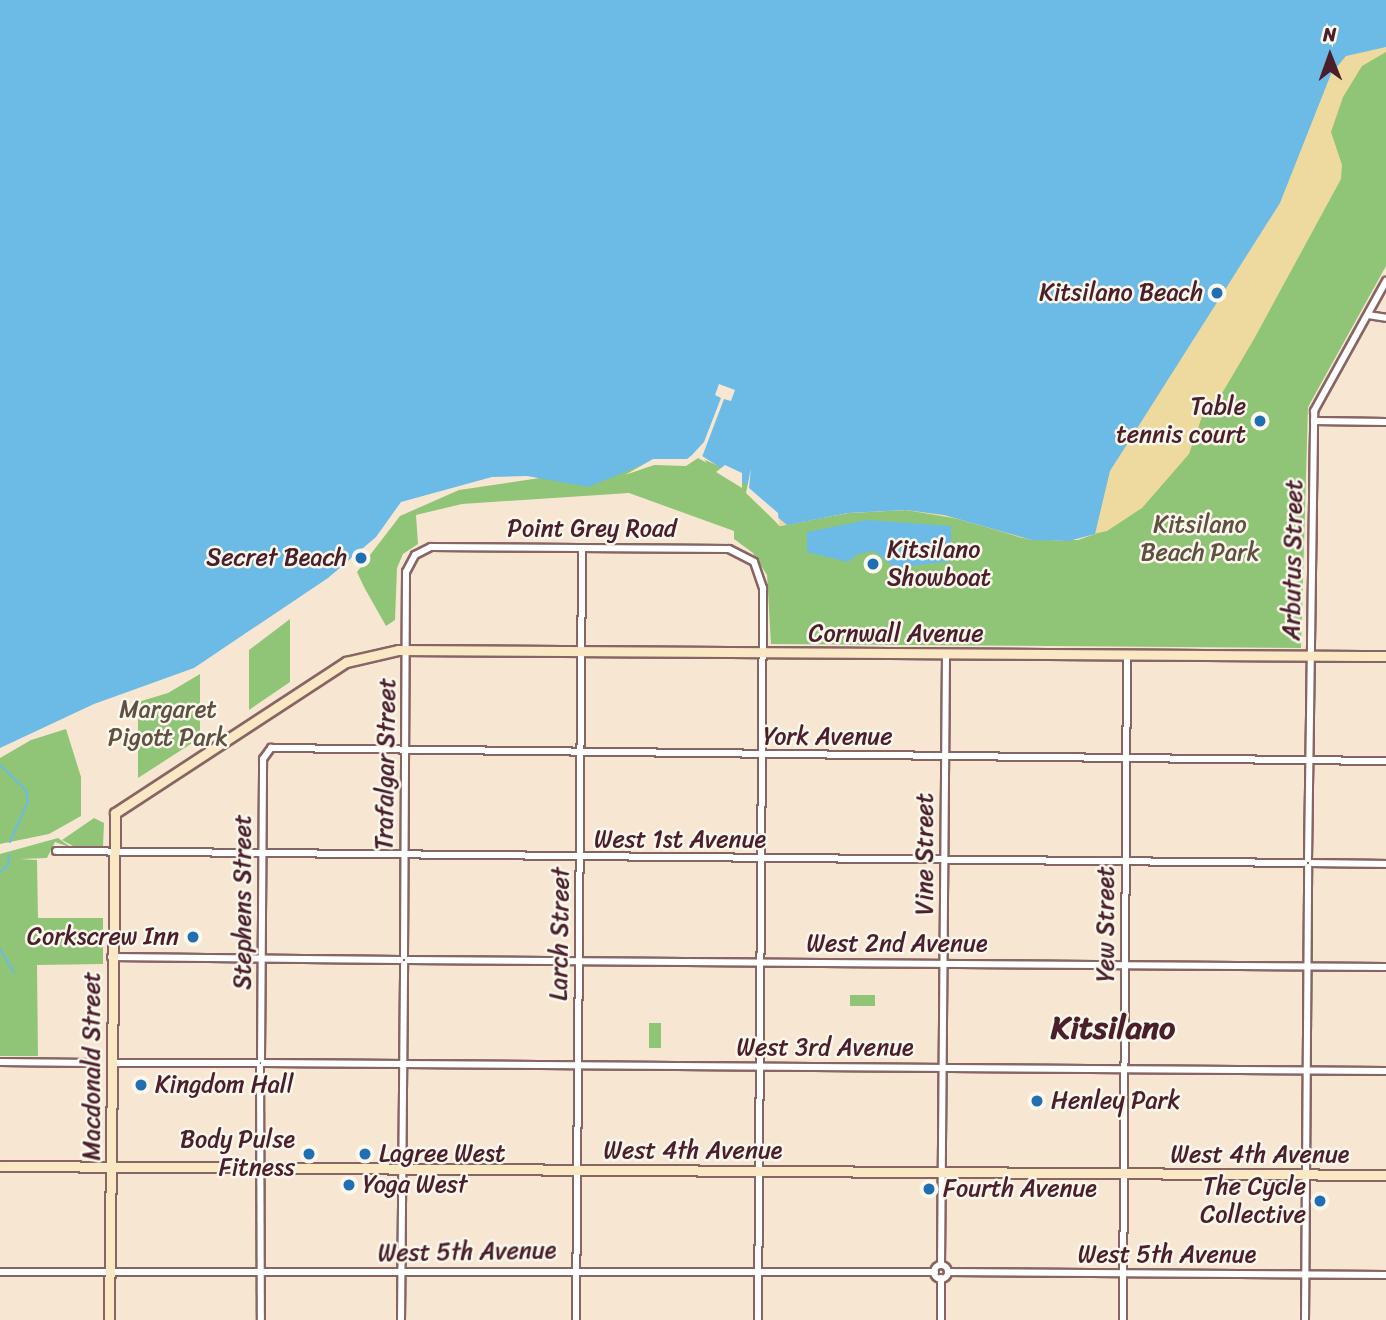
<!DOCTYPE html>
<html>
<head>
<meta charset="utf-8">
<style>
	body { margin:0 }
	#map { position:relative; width:1386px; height:1320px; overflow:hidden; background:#f7e7d2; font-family:Sriracha,sans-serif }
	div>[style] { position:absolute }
	.green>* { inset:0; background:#90c577; transform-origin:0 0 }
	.sand>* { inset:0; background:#eeda9e }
	.water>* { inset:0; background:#6bbbe6 }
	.pier>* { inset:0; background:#f7e7d2 }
	.stream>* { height:2px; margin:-1px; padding:0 1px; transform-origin:1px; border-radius:1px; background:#6bbbe6 }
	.roads { filter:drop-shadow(2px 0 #876565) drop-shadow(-2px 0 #876565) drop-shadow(0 2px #876565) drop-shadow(0 -2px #876565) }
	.street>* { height:6px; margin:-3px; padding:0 3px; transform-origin:3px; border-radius:3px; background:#fff }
	.street>.ring { margin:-3px; padding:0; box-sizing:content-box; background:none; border:6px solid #fff; border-radius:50% }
	.secondary>* { height:9px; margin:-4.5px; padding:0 4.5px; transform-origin:4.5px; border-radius:4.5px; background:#fae7c3 }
	.dots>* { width:19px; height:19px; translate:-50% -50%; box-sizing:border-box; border:4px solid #fbf7ec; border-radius:50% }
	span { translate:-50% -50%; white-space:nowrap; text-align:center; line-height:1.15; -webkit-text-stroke:5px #fbf7ec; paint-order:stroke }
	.poi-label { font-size:24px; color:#4a1f2b }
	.right { translate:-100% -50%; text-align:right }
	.left { translate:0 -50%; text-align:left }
	.park-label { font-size:24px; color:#5f5142 }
	.street-label { font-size:24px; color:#4a1f2b }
	.district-label { font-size:32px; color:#4a1f2b; font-weight:700 }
	.north { position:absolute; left:1295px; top:21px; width:70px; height:70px; -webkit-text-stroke:5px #fbf7ec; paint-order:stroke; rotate:359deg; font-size:19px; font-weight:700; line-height:28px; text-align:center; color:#4a1f2b }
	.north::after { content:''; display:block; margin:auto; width:24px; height:32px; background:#4a1f2b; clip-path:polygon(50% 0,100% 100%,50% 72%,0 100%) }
</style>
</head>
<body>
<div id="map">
	<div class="green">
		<i style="clip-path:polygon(1386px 42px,1386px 266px,1308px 407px,1301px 648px,771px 644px,767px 575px,753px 553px,734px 539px,734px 531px,629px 493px,462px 504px,416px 515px,418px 544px,403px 554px,397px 568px,395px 620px,386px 626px,364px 587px,357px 572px,400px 516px,459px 490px,694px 455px,748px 479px,780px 526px,848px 513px,906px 510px,944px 515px,1032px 540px,1078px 540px,1095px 534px,1325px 86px)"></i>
		<i style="clip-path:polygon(290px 619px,290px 682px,249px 710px,249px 650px)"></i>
		<i style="clip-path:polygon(200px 674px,200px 738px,138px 778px,138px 702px,168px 693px)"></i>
		<i style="clip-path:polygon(66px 729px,81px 777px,81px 816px,49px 834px,0 844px,0 758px,31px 740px)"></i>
		<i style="clip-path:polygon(94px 818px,104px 823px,103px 846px,73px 846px,62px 840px)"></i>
		<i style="clip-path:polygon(58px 838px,72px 848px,55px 842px,47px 858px,20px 859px,37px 860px,38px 918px,103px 918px,103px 964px,37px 965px,38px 1056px,0 1056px,0 854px)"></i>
		<i style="left:850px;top:995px;width:25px;height:11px"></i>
		<i style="left:649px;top:1023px;width:12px;height:25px"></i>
	</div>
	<div class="sand">
		<i style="clip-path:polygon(1386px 0,1386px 52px,1362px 66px,1343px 97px,1331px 132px,1342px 165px,1341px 179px,1254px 339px,1221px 395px,1205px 408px,1189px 454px,1142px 508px,1107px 531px,1061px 541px,1022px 538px,964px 520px,906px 510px,848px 513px,779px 526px,749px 484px,1248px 170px)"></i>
	</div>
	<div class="water">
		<i style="clip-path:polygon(0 0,1386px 0,1386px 47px,1346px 56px,1331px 74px,1280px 203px,1110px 471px,1095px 534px,1069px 541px,1032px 540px,944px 515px,906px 510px,848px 513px,787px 525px,757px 500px,746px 484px,699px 454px,692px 459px,642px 465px,588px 487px,527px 476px,492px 477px,401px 502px,376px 537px,328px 578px,194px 668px,94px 704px,0 748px)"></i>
		<i style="clip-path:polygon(867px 520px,951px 526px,951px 561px,895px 568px,874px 551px,858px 554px,848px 562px,807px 552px,807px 532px)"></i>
	</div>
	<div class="pier">
		<i style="clip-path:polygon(719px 384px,735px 390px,731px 401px,724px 399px,702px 457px,707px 463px,698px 458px,686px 466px,654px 465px,625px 475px,653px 459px,687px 459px,692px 455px,704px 442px,721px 398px,715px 395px)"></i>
		<i style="clip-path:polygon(725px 465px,742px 473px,742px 488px,716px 472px)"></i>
		<i style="clip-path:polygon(751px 468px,749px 488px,778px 513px,779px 525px,746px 493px)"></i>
	</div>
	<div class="stream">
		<i style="left:0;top:765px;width:36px;rotate:44deg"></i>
		<i style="left:26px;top:790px;width:11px;rotate:80deg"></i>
		<i style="left:28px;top:801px;width:45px;rotate:113.7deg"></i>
		<i style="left:0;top:872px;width:10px;rotate:-37deg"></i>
		<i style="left:8px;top:866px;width:11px;rotate:-85deg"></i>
		<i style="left:0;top:949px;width:27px;rotate:59deg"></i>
	</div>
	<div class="roads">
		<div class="street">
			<i style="left:1368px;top:315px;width:18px;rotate:9deg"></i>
			<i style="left:1314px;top:421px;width:72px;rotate:0.8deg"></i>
			<i style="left:56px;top:851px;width:1248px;rotate:0.55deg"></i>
			<i style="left:1308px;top:859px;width:448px;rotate:-89.2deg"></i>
			<i style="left:1314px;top:411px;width:149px;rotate:-61deg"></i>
			<i style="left:1312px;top:863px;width:74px;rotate:0.8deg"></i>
			<i style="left:404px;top:956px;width:384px;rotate:-89.7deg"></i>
			<i style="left:406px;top:572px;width:19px;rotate:-62deg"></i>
			<i style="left:415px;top:555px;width:18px;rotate:-27deg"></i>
			<i style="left:431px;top:547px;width:298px;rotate:0.4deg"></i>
			<i style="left:729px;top:549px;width:28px;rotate:27deg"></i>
			<i style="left:754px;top:562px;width:28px;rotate:71deg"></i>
			<i style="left:763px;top:588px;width:732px;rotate:90.39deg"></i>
			<i style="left:111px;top:957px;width:289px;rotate:0.6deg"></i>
			<i style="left:408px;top:960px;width:978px;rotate:0.41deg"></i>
			<i style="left:261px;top:1059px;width:300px;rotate:-89.6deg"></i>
			<i style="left:263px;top:759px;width:14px;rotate:-54deg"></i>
			<i style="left:271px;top:748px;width:1115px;rotate:0.67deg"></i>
			<i style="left:0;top:1062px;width:91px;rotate:0.6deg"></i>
			<i style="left:111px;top:1063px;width:146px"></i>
			<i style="left:264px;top:1063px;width:1122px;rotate:0.41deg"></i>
			<i style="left:260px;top:1067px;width:253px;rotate:89.8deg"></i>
			<i style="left:941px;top:1265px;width:612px;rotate:-89.53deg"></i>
			<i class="ring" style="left:934px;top:1265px;width:8px;height:8px"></i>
			<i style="left:0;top:1272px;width:935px"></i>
			<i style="left:948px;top:1272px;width:438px;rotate:0.4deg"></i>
			<i style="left:401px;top:1320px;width:356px;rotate:-89.5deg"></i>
			<i style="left:576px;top:1320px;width:772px;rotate:-89.55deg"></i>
			<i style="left:941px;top:1320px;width:42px;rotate:-90deg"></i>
			<i style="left:1123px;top:1320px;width:666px;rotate:-89.66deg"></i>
			<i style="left:1305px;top:1320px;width:453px;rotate:-89.6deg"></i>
		</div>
		<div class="secondary">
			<i style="left:0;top:1166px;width:1386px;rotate:0.37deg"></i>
			<i style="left:109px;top:1320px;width:507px;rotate:-89.32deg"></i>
			<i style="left:115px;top:813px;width:276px;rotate:-33.2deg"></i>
			<i style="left:346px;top:662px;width:53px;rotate:-13deg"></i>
			<i style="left:398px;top:650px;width:988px;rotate:0.35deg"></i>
		</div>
	</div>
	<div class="dots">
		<i style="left:1217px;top:293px;background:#1f6fb2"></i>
		<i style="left:1260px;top:421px;background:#1f6fb2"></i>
		<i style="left:361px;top:558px;background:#1f6fb2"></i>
		<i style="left:873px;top:564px;background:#1f6fb2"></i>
		<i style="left:193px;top:937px;background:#1f6fb2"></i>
		<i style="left:141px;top:1085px;background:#1f6fb2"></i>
		<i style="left:1037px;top:1101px;background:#1f6fb2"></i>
		<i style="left:309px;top:1154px;background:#1f6fb2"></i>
		<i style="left:365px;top:1154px;background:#1f6fb2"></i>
		<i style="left:349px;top:1185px;background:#1f6fb2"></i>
		<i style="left:929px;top:1189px;background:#1f6fb2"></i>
		<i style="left:1320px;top:1201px;background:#1f6fb2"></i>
	</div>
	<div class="poi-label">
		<span class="right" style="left:1203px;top:293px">Kitsilano Beach</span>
		<span class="right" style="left:1246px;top:421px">Table<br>tennis court</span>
		<span class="left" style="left:887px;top:564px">Kitsilano<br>Showboat</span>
		<span class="right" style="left:347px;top:558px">Secret Beach</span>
		<span class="right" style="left:179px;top:937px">Corkscrew Inn</span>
		<span class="left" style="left:155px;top:1085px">Kingdom Hall</span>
		<span class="left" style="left:1051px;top:1101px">Henley Park</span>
		<span class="right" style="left:295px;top:1154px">Body Pulse<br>Fitness</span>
		<span class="left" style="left:379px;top:1154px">Lagree West</span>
		<span class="left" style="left:363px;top:1185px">Yoga West</span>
		<span class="right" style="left:1306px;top:1201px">The Cycle<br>Collective</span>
		<span class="left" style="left:943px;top:1189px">Fourth Avenue</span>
	</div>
	<div class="park-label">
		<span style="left:1200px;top:539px">Kitsilano<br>Beach Park</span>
		<span style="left:168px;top:724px">Margaret<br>Pigott Park</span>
	</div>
	<div class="street-label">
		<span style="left:592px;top:529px">Point Grey Road</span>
		<span style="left:1293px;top:560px;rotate:-89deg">Arbutus Street</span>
		<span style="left:896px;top:634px">Cornwall Avenue</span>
		<span style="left:828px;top:737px">York Avenue</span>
		<span style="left:386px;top:764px;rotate:-89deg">Trafalgar Street</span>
		<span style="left:680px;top:840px">West 1st Avenue</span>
		<span style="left:925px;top:854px;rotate:-90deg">Vine Street</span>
		<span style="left:243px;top:902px;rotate:-90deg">Stephens Street</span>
		<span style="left:1106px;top:924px;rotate:-90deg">Yew Street</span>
		<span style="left:560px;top:934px;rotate:-89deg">Larch Street</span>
		<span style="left:897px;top:944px">West 2nd Avenue</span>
		<span style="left:825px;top:1048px">West 3rd Avenue</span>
		<span style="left:92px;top:1066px;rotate:-90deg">Macdonald Street</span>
		<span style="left:693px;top:1151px">West 4th Avenue</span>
		<span style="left:1260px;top:1155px">West 4th Avenue</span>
		<span style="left:467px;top:1252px;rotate:-1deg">West 5th Avenue</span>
		<span style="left:1167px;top:1255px">West 5th Avenue</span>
	</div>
	<div class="district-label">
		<span style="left:1113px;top:1028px">Kitsilano</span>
	</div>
	<div class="north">N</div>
</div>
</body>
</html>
